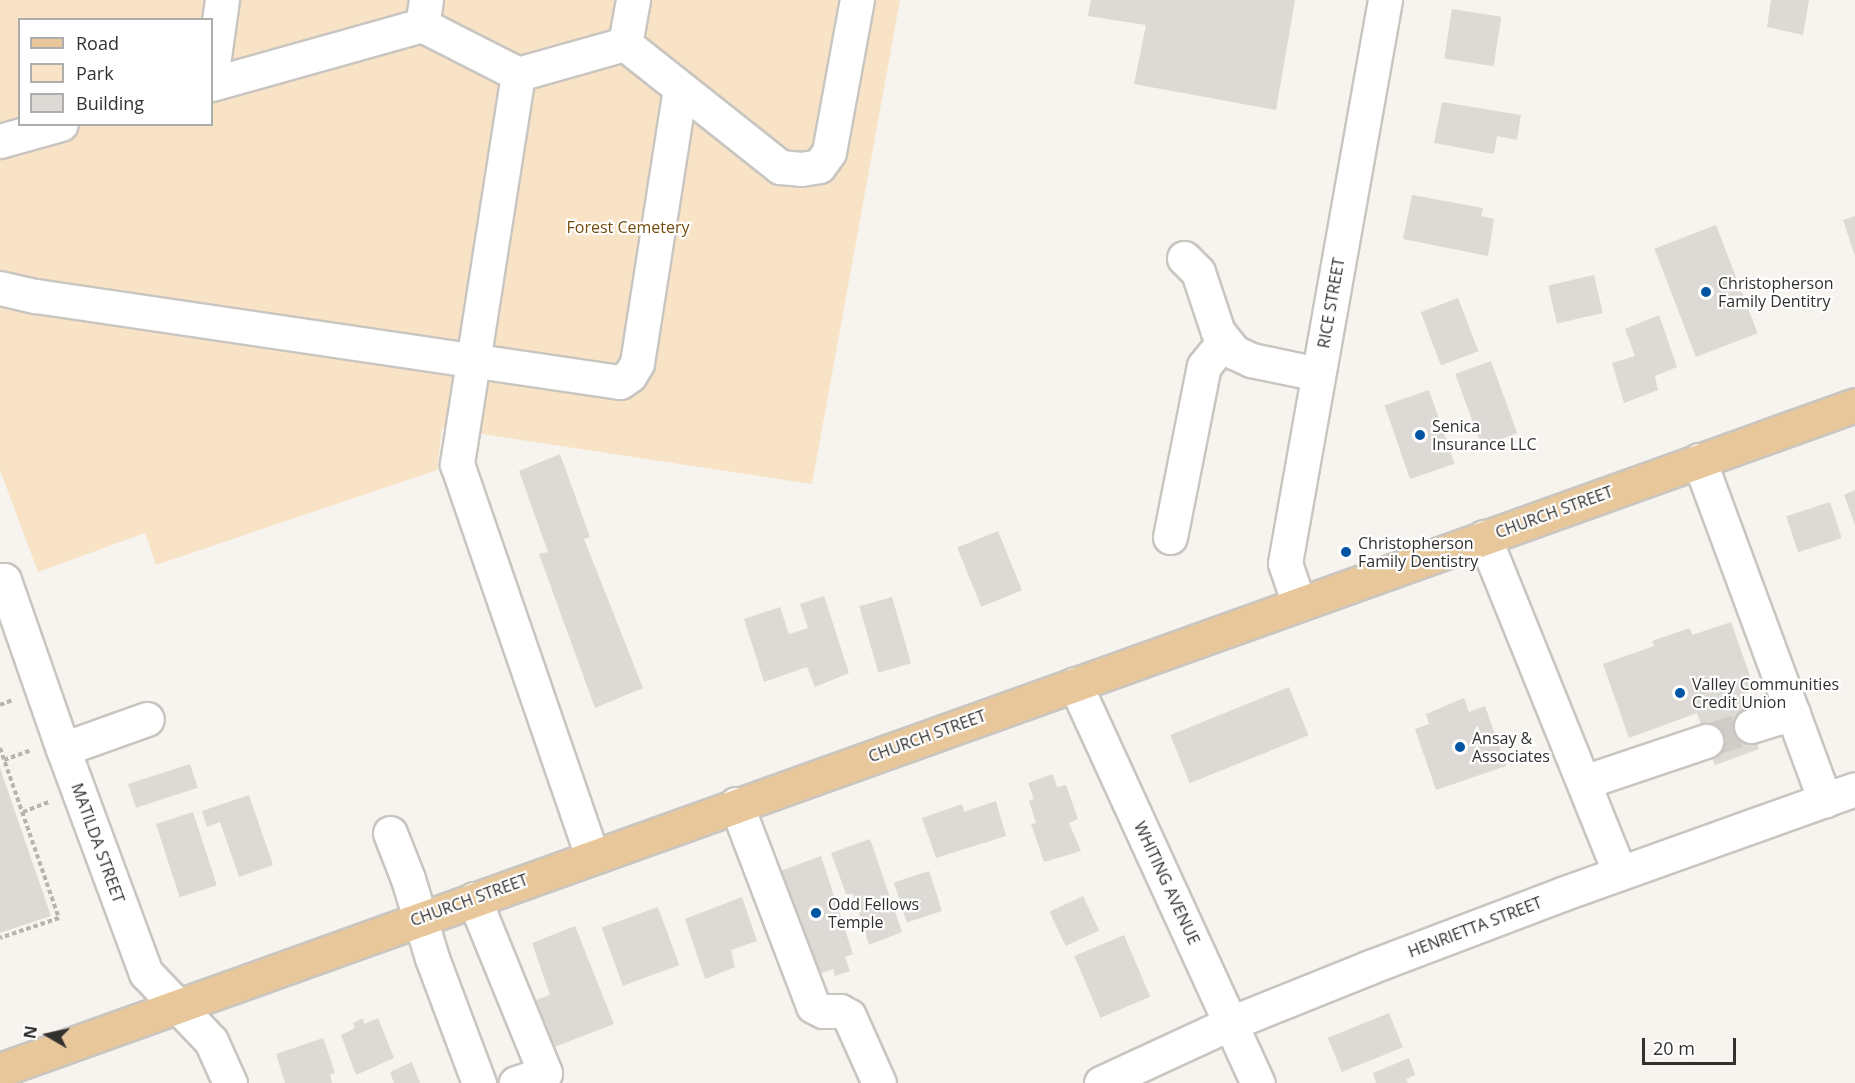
<!DOCTYPE html>
<html>
<head>
<meta charset="utf-8">
<style>
	body { margin:0 }
	#map { position:relative; width:1855px; height:1083px; overflow:hidden; background:#f7f3ee; font-family:"Open Sans",sans-serif }
	div>[style] { position:absolute }
	.green>* { inset:0; background:#f9e3c6 }
	.building>* { inset:0; background:#ddd9d4; transform-origin:0 0 }
	.minor-tunnel>* { height:33px; margin-top:-16.5px; transform-origin:0; background:repeating-linear-gradient(90deg,#d0ccc8 0 33px,transparent 0 49px) }
	.path>* { height:4px; margin-top:-2px; transform-origin:0; background:repeating-linear-gradient(90deg,#b7b4b0 0 4.5px,transparent 0 7.5px) }
	.roads { filter:drop-shadow(2px 0 #c9c5c0) drop-shadow(-2px 0 #c9c5c0) drop-shadow(0 2px #c9c5c0) drop-shadow(0 -2px #c9c5c0) }
	.minor>* { height:33px; margin:-16.5px; padding:0 16.5px; transform-origin:16.5px; border-radius:16.5px; background:#fff }
	.major>* { height:33px; margin:-16.5px; padding:0 16.5px; transform-origin:16.5px; border-radius:16.5px; background:#e8c79a }
	.dots>* { width:16px; height:16px; translate:-50% -50%; box-sizing:border-box; border:3px solid #fff; border-radius:50% }
	span { translate:-50% -50%; white-space:nowrap; text-align:center; line-height:1.15; -webkit-text-stroke:4.5px #fff; paint-order:stroke }
	.park-label { font-size:16px; color:#734d0e }
	.poi-label { font-size:16px; color:#33312f }
	.left { translate:0 -50%; text-align:left }
	.street-label { font-size:16px; color:#33312f }
	.legend { position:absolute; left:18px; top:18px; width:195px; height:108px; box-sizing:border-box; background:#fff; border:2px solid #adadac; margin:0; padding:8px 10px; list-style:none; font-size:18px; color:#33312f }
	.legend li { display:flex; align-items:center; gap:12px; height:30px }
	.legend b { width:30px; border:2px solid #adadac }
	.north { position:absolute; left:18px; top:1005px; width:60px; height:60px; -webkit-text-stroke:4px #fff; paint-order:stroke; rotate:279deg; font-size:16px; font-weight:700; line-height:24px; text-align:center; color:#33312f }
	.north::after { content:''; display:block; margin:auto; width:21px; height:27px; background:#33312f; clip-path:polygon(50% 0,100% 100%,50% 72%,0 100%) }
	.scale { position:absolute; left:1642px; top:1038px; width:94px; height:27px; box-sizing:border-box; border:3px solid #33312f; border-top:0; padding-left:8px; font-size:18px; line-height:21px; white-space:nowrap; color:#33312f; -webkit-text-stroke:4px #fff; paint-order:stroke }
</style>
</head>
<body>
<div id="map">
	<div class="green">
		<i style="clip-path:polygon(evenodd,0 0,900px 0,812px 484px,442px 428px,437px 470px,156px 565px,145px 533px,38px 572px,0 470px,0 0,20px 20px,212px 20px,212px 124px,20px 124px,20px 20px)"></i>
	</div>
	<div class="building">
		<i style="clip-path:polygon(1091px 0,1295px 0,1276px 110px,1134px 84px,1146px 25px,1088px 16px)"></i>
		<i style="clip-path:polygon(1771px 0,1809px 0,1803px 35px,1767px 27px)"></i>
		<i style="left:1452px;top:9px;width:50px;height:50px;rotate:9deg"></i>
		<i style="clip-path:polygon(1442px 102px,1521px 115px,1517px 140px,1497px 136px,1494px 154px,1434px 143px)"></i>
		<i style="clip-path:polygon(1412px 195px,1483px 208px,1481px 216px,1494px 219px,1488px 256px,1403px 239px)"></i>
		<i style="clip-path:polygon(1855px 216px,1855px 256px,1843px 220px)"></i>
		<i style="left:1716px;top:225px;width:116px;height:66px;rotate:69deg"></i>
		<i style="left:1594px;top:275px;width:39px;height:47px;rotate:77deg"></i>
		<i style="left:1458px;top:298px;width:57px;height:40px;rotate:69deg"></i>
		<i style="clip-path:polygon(1659px 315px,1677px 367px,1655px 376px,1658px 390px,1624px 403px,1612px 363px,1635px 356px,1625px 329px)"></i>
		<i style="left:1491px;top:361px;width:77px;height:38px;rotate:70deg"></i>
		<i style="left:1429px;top:390px;width:78px;height:47px;rotate:71deg"></i>
		<i style="clip-path:polygon(560px 454px,590px 537px,584px 539px,643px 688px,595px 708px,539px 554px,548px 552px,519px 471px)"></i>
		<i style="clip-path:polygon(1855px 490px,1855px 525px,1844px 495px)"></i>
		<i style="left:1830px;top:502px;width:38px;height:46px;rotate:72deg"></i>
		<i style="left:998px;top:531px;width:64px;height:44px;rotate:68deg"></i>
		<i style="clip-path:polygon(824px 596px,849px 673px,815px 687px,807px 667px,764px 682px,744px 619px,780px 607px,789px 634px,808px 628px,800px 604px)"></i>
		<i style="left:892px;top:597px;width:69px;height:34px;rotate:74deg"></i>
		<i style="clip-path:polygon(1731px 622px,1755px 690px,1740px 695px,1759px 749px,1715px 765px,1697px 713px,1629px 738px,1603px 664px,1654px 646px,1652px 641px,1690px 628px,1692px 635px)"></i>
		<i style="left:1289px;top:687px;width:52px;height:128px;rotate:68deg"></i>
		<i style="clip-path:polygon(1464px 698px,1469px 712px,1485px 706px,1506px 766px,1436px 790px,1415px 729px,1429px 724px,1426px 714px)"></i>
		<i style="left:190px;top:764px;width:25px;height:65px;rotate:72deg"></i>
		<i style="clip-path:polygon(0 768px,51px 916px,0 933px)"></i>
		<i style="clip-path:polygon(1053px 774px,1057px 787px,1066px 785px,1078px 819px,1069px 823px,1081px 851px,1044px 862px,1031px 824px,1036px 823px,1029px 801px,1034px 799px,1028px 783px)"></i>
		<i style="clip-path:polygon(249px 795px,273px 865px,239px 877px,220px 822px,207px 827px,202px 811px)"></i>
		<i style="clip-path:polygon(996px 801px,1006px 836px,936px 858px,922px 818px,962px 804px,964px 812px)"></i>
		<i style="left:193px;top:812px;width:77px;height:39px;rotate:72deg"></i>
		<i style="clip-path:polygon(870px 839px,902px 932px,869px 945px,853px 894px,846px 894px,831px 853px)"></i>
		<i style="clip-path:polygon(821px 856px,853px 954px,845px 957px,850px 971px,835px 976px,833px 969px,813px 976px,778px 872px)"></i>
		<i style="left:929px;top:871px;width:42px;height:37px;rotate:72deg"></i>
		<i style="left:1083px;top:896px;width:38px;height:37px;rotate:65deg"></i>
		<i style="clip-path:polygon(742px 897px,757px 941px,731px 950px,735px 967px,705px 979px,685px 919px)"></i>
		<i style="left:658px;top:907px;width:62px;height:60px;rotate:70deg"></i>
		<i style="clip-path:polygon(575px 926px,614px 1024px,552px 1048px,536px 1000px,550px 995px,532px 943px)"></i>
		<i style="left:1124px;top:935px;width:67px;height:54px;rotate:67deg"></i>
		<i style="left:1389px;top:1013px;width:37px;height:66px;rotate:68deg"></i>
		<i style="clip-path:polygon(363px 1018px,364px 1024px,378px 1018px,394px 1058px,356px 1075px,341px 1035px,355px 1028px,353px 1023px)"></i>
		<i style="clip-path:polygon(323px 1038px,335px 1073px,330px 1075px,332px 1083px,285px 1083px,276px 1054px)"></i>
		<i style="clip-path:polygon(1409px 1058px,1415px 1075px,1406px 1079px,1408px 1083px,1376px 1083px,1373px 1073px)"></i>
		<i style="clip-path:polygon(412px 1062px,420px 1083px,394px 1083px,390px 1072px)"></i>
	</div>
	<div class="minor-tunnel">
		<i style="left:1706px;top:741px;width:47px;rotate:-18.4deg"></i>
	</div>
	<div class="path">
		<i style="left:0;top:705px;width:14px;rotate:-21deg"></i>
		<i style="left:0;top:748px;width:180px;rotate:70.9deg"></i>
		<i style="left:59px;top:918px;width:62px;rotate:161.3deg"></i>
		<i style="left:4px;top:760px;width:29px;rotate:-20deg"></i>
		<i style="left:23px;top:812px;width:28px;rotate:-21deg"></i>
	</div>
	<div class="roads">
		<div class="minor">
			<i style="left:426px;top:0;width:25px;rotate:99deg"></i>
			<i style="left:422px;top:25px;width:108px;rotate:27deg"></i>
			<i style="left:518px;top:74px;width:111px;rotate:-15.7deg"></i>
			<i style="left:625px;top:44px;width:45px;rotate:-79.7deg"></i>
			<i style="left:625px;top:44px;width:198px;rotate:38.4deg"></i>
			<i style="left:780px;top:167px;width:21px;rotate:5deg"></i>
			<i style="left:801px;top:169px;width:18px;rotate:-9deg"></i>
			<i style="left:819px;top:166px;width:17px;rotate:-54deg"></i>
			<i style="left:829px;top:152px;width:155px;rotate:-79.6deg"></i>
			<i style="left:212px;top:71px;width:72px;rotate:-82deg"></i>
			<i style="left:518px;top:74px;width:395px;rotate:98.9deg"></i>
			<i style="left:457px;top:464px;width:415px;rotate:71deg"></i>
			<i style="left:212px;top:84px;width:218px;rotate:-15.7deg"></i>
			<i style="left:0;top:141px;width:63px;rotate:-15.6deg"></i>
			<i style="left:1184px;top:258px;width:20px;rotate:45deg"></i>
			<i style="left:1198px;top:272px;width:63px;rotate:71.6deg"></i>
			<i style="left:1218px;top:332px;width:26px;rotate:51deg"></i>
			<i style="left:1234px;top:352px;width:19px;rotate:25deg"></i>
			<i style="left:1251px;top:360px;width:68px;rotate:11.8deg"></i>
			<i style="left:0;top:288px;width:37px;rotate:13deg"></i>
			<i style="left:36px;top:296px;width:590px;rotate:8.38deg"></i>
			<i style="left:620px;top:382px;width:12px;rotate:-35deg"></i>
			<i style="left:630px;top:375px;width:14px;rotate:-60deg"></i>
			<i style="left:637px;top:363px;width:278px;rotate:-81.1deg"></i>
			<i style="left:1699px;top:460px;width:363px;rotate:69.7deg"></i>
			<i style="left:1170px;top:537px;width:174px;rotate:-78.8deg"></i>
			<i style="left:1204px;top:366px;width:32px;rotate:-51deg"></i>
			<i style="left:1484px;top:537px;width:362px;rotate:68deg"></i>
			<i style="left:0;top:581px;width:4px;rotate:-14deg"></i>
			<i style="left:4px;top:580px;width:179px;rotate:70.8deg"></i>
			<i style="left:63px;top:749px;width:239px;rotate:69.7deg"></i>
			<i style="left:146px;top:973px;width:94px;rotate:46.3deg"></i>
			<i style="left:211px;top:1041px;width:46px;rotate:65.7deg"></i>
			<i style="left:1299px;top:604px;width:43px;rotate:-108.9deg"></i>
			<i style="left:1285px;top:563px;width:572px;rotate:-79.93deg"></i>
			<i style="left:1075px;top:684px;width:439px;rotate:65.4deg"></i>
			<i style="left:1751px;top:726px;width:44px;rotate:-17.2deg"></i>
			<i style="left:63px;top:749px;width:89px;rotate:-19.7deg"></i>
			<i style="left:1584px;top:782px;width:129px;rotate:-18.6deg"></i>
			<i style="left:736px;top:804px;width:216px;rotate:69.1deg"></i>
			<i style="left:813px;top:1006px;width:11px;rotate:27deg"></i>
			<i style="left:823px;top:1011px;width:17px"></i>
			<i style="left:840px;top:1011px;width:10px;rotate:29deg"></i>
			<i style="left:849px;top:1016px;width:73px;rotate:65.9deg"></i>
			<i style="left:390px;top:833px;width:49px;rotate:68.6deg"></i>
			<i style="left:408px;top:879px;width:83px;rotate:73.1deg"></i>
			<i style="left:432px;top:958px;width:134px;rotate:69.4deg"></i>
			<i style="left:474px;top:899px;width:188px;rotate:67.8deg"></i>
			<i style="left:545px;top:1073px;width:31px;rotate:161deg"></i>
			<i style="left:1101px;top:1083px;width:143px;rotate:-24.8deg"></i>
			<i style="left:1231px;top:1023px;width:150px;rotate:-21.9deg"></i>
			<i style="left:1370px;top:967px;width:205px;rotate:-20.8deg"></i>
			<i style="left:1562px;top:894px;width:311px;rotate:-19.7deg"></i>
		</div>
		<div class="major">
			<i style="left:0;top:1070px;width:1971px;rotate:-19.72deg"></i>
		</div>
	</div>
	<div class="dots">
		<i style="left:1706px;top:292px;background:#0055a3"></i>
		<i style="left:1420px;top:435px;background:#0055a3"></i>
		<i style="left:1346px;top:552px;background:#0055a3"></i>
		<i style="left:1680px;top:693px;background:#0055a3"></i>
		<i style="left:1460px;top:747px;background:#0055a3"></i>
		<i style="left:816px;top:913px;background:#0055a3"></i>
	</div>
	<div class="park-label">
		<span style="left:628px;top:227px">Forest Cemetery</span>
	</div>
	<div class="poi-label">
		<span class="left" style="left:1718px;top:292px">Christopherson<br>Family Dentitry</span>
		<span class="left" style="left:1432px;top:435px">Senica<br>Insurance LLC</span>
		<span class="left" style="left:1358px;top:552px">Christopherson<br>Family Dentistry</span>
		<span class="left" style="left:1692px;top:693px">Valley Communities<br>Credit Union</span>
		<span class="left" style="left:1472px;top:747px">Ansay &amp;<br>Associates</span>
		<span class="left" style="left:828px;top:913px">Odd Fellows<br>Temple</span>
	</div>
	<div class="street-label">
		<span style="left:1331px;top:303px;rotate:-80deg">RICE STREET</span>
		<span style="left:1554px;top:512px;rotate:-20deg">CHURCH STREET</span>
		<span style="left:927px;top:736px;rotate:-20deg">CHURCH STREET</span>
		<span style="left:98px;top:843px;rotate:70deg">MATILDA STREET</span>
		<span style="left:1167px;top:883px;rotate:65deg">WHITING AVENUE</span>
		<span style="left:469px;top:900px;rotate:-20deg">CHURCH STREET</span>
		<span style="left:1475px;top:927px;rotate:-21deg">HENRIETTA STREET</span>
	</div>
	<ul class="legend">
	<li><b style="height:8px;background:#e8c79a"></b>Road</li>
	<li><b style="height:16px;background:#f9e3c6"></b>Park</li>
	<li><b style="height:16px;background:#ddd9d4"></b>Building</li>
	</ul>
	<div class="north">N</div>
	<div class="scale">20 m</div>
</div>
</body>
</html>
